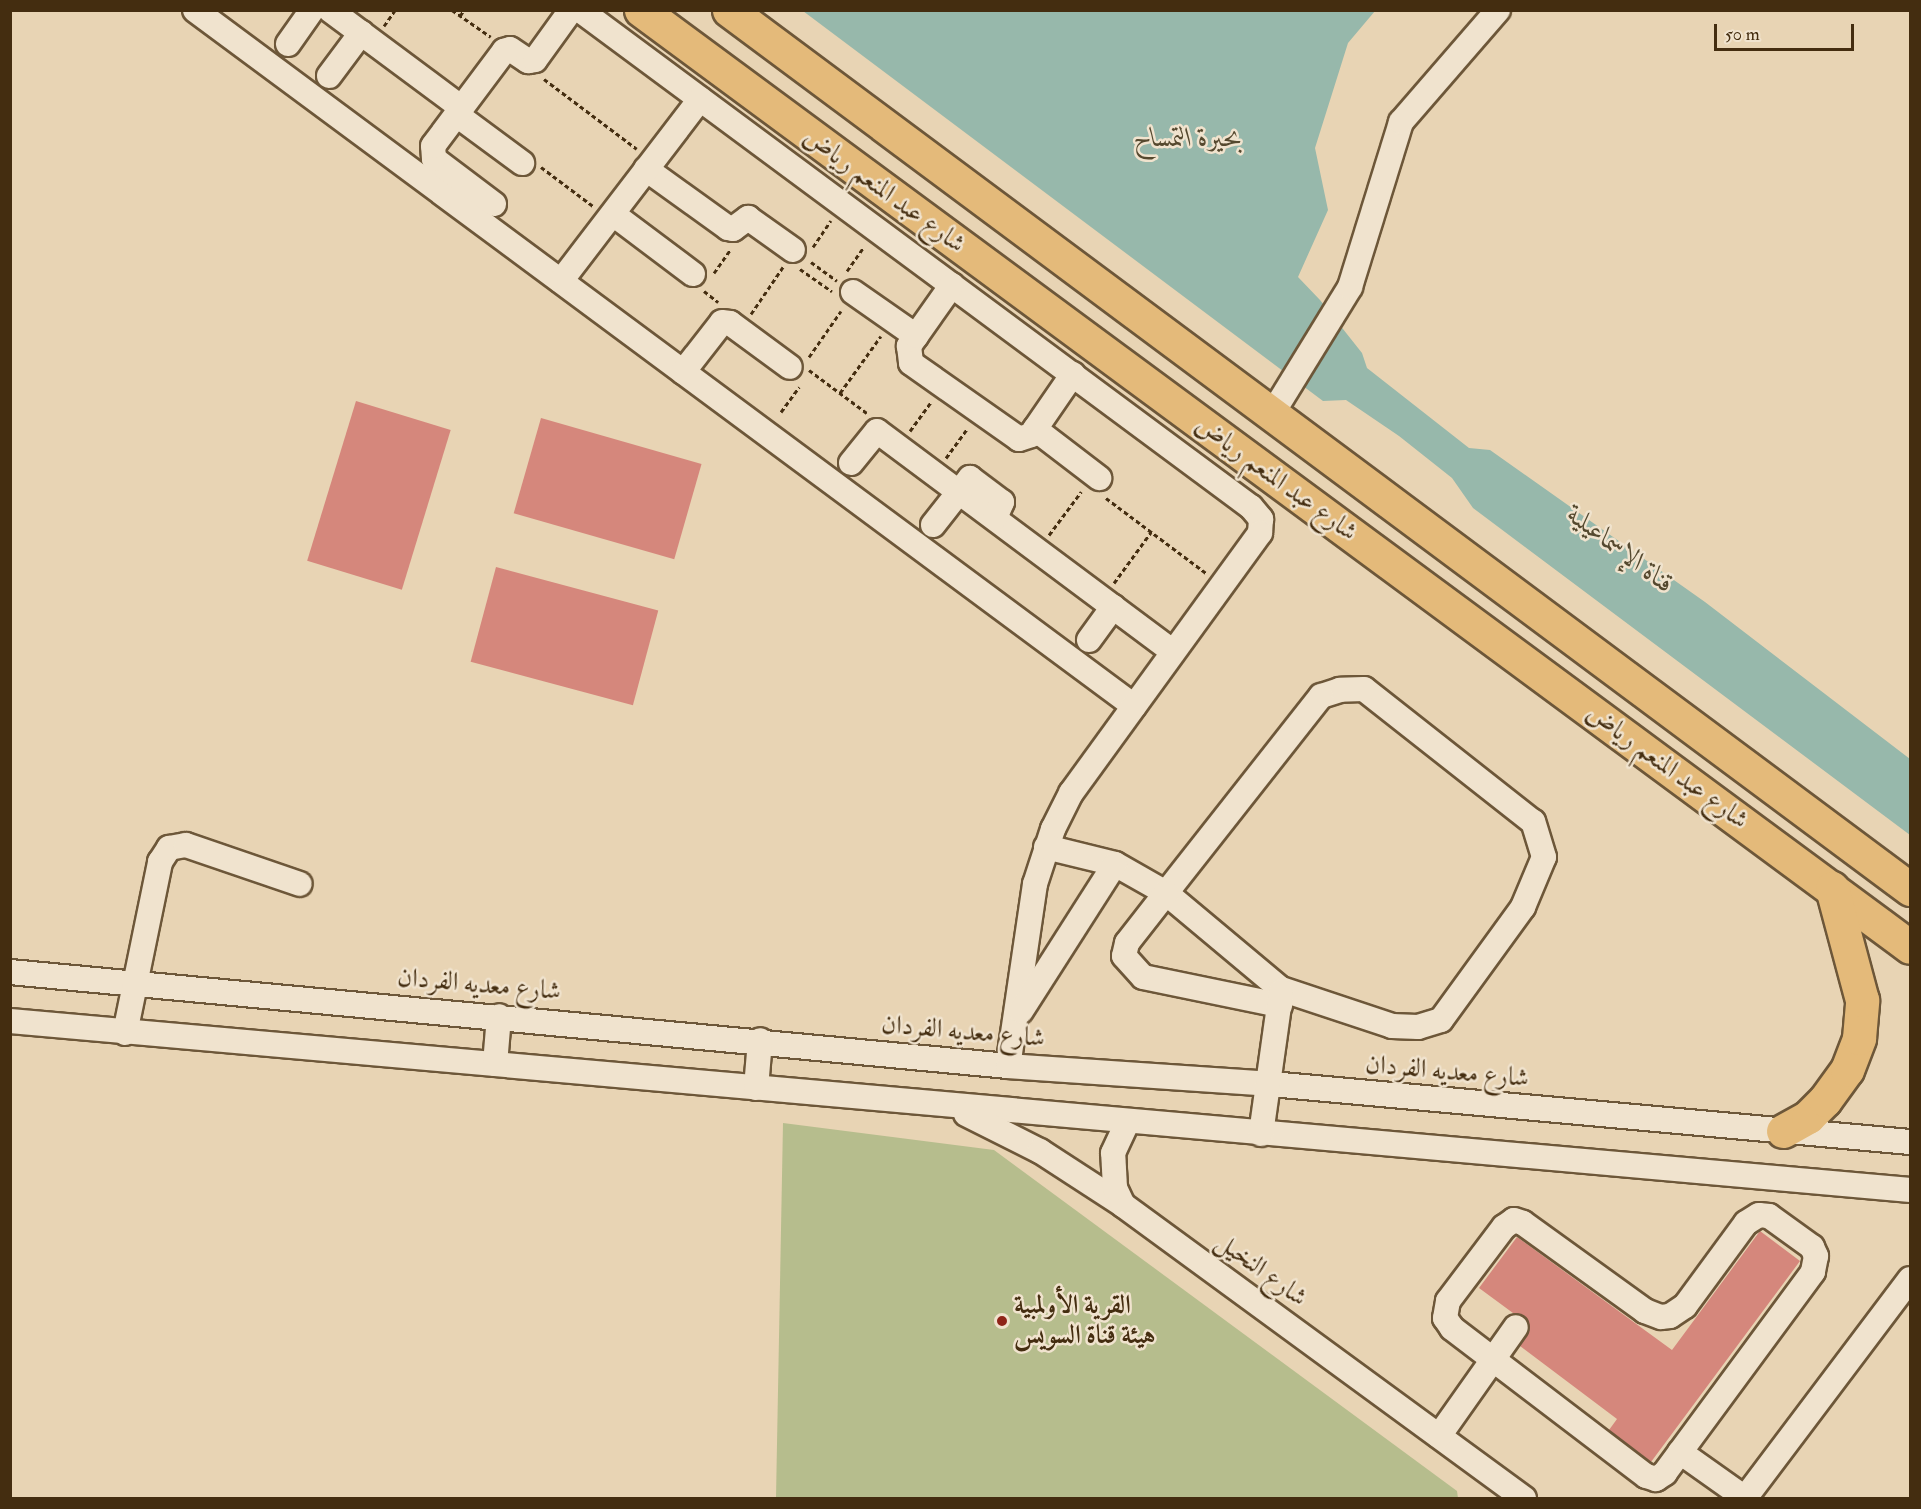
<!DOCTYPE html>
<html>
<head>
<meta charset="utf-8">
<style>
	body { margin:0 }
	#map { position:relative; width:1921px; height:1509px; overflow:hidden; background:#e8d4b4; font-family:"IM FELL Double Pica",Amiri,serif }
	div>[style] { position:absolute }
	.green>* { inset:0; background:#b6bd8d }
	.water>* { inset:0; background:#97b8ab }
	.building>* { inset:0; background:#d5877c; transform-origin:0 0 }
	.path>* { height:3px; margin-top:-1.5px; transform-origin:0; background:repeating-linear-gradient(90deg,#442d10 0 4.5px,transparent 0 7.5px) }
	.roads { filter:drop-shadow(2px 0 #6d5739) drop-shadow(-2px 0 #6d5739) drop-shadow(0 2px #6d5739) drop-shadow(0 -2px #6d5739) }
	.minor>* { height:24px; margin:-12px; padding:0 12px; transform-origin:12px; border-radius:12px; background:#f0e3ce }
	.highway>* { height:33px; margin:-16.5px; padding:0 16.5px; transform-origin:16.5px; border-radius:16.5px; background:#e4ba7a }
	.dots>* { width:16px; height:16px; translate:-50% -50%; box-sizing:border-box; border:3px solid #f0e3ce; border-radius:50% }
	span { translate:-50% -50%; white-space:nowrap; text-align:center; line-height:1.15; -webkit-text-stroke:5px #f0e3ce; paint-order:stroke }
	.street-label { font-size:26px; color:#442d10 }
	.poi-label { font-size:26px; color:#442d10; font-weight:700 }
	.left { translate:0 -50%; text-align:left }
	.water-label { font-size:27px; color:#55492f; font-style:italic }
	.frame { position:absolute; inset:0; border:12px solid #442d10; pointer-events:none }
	.scale { position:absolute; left:1714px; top:24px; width:140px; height:27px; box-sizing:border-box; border:3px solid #442d10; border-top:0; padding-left:8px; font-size:18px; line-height:21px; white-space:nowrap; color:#442d10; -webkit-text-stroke:4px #f0e3ce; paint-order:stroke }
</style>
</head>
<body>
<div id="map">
	<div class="green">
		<i style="clip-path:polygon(783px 1123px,994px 1150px,1457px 1491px,1458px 1498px,776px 1498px)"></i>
	</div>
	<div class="water">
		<i style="clip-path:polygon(803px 11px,1375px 11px,1348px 43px,1315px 148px,1328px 210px,1298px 277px,1320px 300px,1362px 353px,1367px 368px,1469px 448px,1490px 450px,1705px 602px,1910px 759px,1910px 835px,1473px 508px,1452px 478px,1399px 436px,1346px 400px,1323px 401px)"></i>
	</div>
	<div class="building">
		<i style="left:356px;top:401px;width:99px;height:167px;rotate:17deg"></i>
		<i style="left:541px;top:418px;width:167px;height:99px;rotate:16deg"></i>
		<i style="left:496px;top:567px;width:168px;height:98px;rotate:15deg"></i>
		<i style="clip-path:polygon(1760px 1231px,1800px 1261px,1651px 1462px,1609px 1430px,1617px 1419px,1520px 1346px,1530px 1329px,1525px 1316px,1513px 1313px,1479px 1288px,1517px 1237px,1672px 1350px)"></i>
	</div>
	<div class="path">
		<i style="left:452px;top:10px;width:47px;rotate:34.7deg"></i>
		<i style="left:460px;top:16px;width:7px;rotate:-56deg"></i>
		<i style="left:384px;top:26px;width:19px;rotate:-55deg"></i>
		<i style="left:544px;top:79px;width:116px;rotate:37deg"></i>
		<i style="left:541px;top:167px;width:65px;rotate:36.9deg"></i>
		<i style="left:813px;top:247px;width:32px;rotate:-56deg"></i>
		<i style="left:811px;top:262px;width:32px;rotate:36deg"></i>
		<i style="left:800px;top:269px;width:39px;rotate:35deg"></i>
		<i style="left:847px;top:271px;width:29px;rotate:-55deg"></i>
		<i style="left:714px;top:273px;width:29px;rotate:-55deg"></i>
		<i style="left:704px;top:291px;width:18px;rotate:38deg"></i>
		<i style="left:751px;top:314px;width:57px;rotate:-55.8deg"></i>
		<i style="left:809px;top:357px;width:56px;rotate:-55.2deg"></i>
		<i style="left:809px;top:370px;width:72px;rotate:36.6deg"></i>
		<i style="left:840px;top:393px;width:70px;rotate:-54.3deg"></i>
		<i style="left:781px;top:412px;width:31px;rotate:-54deg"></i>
		<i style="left:910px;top:431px;width:36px;rotate:-54deg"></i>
		<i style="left:946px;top:458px;width:36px;rotate:-54deg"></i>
		<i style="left:1106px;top:498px;width:125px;rotate:36.9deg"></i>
		<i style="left:1049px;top:535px;width:54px;rotate:-53.3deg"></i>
		<i style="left:1114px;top:583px;width:63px;rotate:-54deg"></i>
	</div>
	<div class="roads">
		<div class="minor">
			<i style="left:195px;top:10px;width:1169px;rotate:36.55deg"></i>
			<i style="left:330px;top:10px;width:164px;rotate:36.6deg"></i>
			<i style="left:580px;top:10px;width:835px;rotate:36.53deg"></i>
			<i style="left:1251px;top:507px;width:16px;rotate:50deg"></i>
			<i style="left:1261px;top:519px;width:14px;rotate:94deg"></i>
			<i style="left:1260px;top:533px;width:321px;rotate:126deg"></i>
			<i style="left:1071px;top:793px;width:40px;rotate:116.6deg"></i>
			<i style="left:1053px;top:829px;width:58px;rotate:108.1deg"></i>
			<i style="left:1035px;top:884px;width:184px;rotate:98.4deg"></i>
			<i style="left:288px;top:44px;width:42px;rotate:-54.8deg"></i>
			<i style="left:329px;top:76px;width:54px;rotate:-53.3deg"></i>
			<i style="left:457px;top:115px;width:81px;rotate:36.4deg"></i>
			<i style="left:646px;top:169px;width:101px;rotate:35.7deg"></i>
			<i style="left:728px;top:228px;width:5px;rotate:11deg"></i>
			<i style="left:733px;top:229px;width:19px;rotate:-36deg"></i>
			<i style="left:748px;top:218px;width:55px;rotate:35.4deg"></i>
			<i style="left:494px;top:204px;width:75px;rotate:-143.1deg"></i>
			<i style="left:434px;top:159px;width:13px;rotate:-94deg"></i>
			<i style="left:433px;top:146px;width:119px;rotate:-53.2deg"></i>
			<i style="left:504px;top:51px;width:6px;rotate:-18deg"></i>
			<i style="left:510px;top:49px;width:22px;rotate:34deg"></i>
			<i style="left:528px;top:61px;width:7px;rotate:-8deg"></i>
			<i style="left:535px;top:60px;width:62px;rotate:-54.2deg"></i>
			<i style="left:613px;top:214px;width:100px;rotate:36.9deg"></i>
			<i style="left:561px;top:281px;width:229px;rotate:-52.6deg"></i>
			<i style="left:952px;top:285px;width:75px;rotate:125.2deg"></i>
			<i style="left:909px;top:346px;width:17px;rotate:83deg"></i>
			<i style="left:911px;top:363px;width:132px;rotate:35.1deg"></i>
			<i style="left:1019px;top:439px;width:13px;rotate:-18deg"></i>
			<i style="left:1031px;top:435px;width:74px;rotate:-55.5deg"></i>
			<i style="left:853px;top:292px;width:77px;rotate:34.9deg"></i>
			<i style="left:683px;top:372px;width:63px;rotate:-52deg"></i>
			<i style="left:722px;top:322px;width:8px;rotate:7deg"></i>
			<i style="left:730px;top:323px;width:74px;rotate:36.3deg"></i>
			<i style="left:1272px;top:414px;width:149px;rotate:-58.4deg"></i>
			<i style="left:1350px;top:287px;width:173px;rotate:-72.8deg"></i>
			<i style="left:1401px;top:122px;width:148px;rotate:-49.1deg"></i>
			<i style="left:1035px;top:429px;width:81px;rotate:37.4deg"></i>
			<i style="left:851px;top:463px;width:41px;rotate:-50.9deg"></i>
			<i style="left:877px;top:431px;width:369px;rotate:36.7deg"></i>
			<i style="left:933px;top:525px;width:60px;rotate:-51.8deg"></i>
			<i style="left:970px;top:478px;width:40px;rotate:37deg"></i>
			<i style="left:1002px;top:502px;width:17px;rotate:114deg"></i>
			<i style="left:1089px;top:640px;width:41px;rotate:-54deg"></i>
			<i style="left:1046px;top:847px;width:71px;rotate:13.8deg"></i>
			<i style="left:1115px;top:864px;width:59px;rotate:29.6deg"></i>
			<i style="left:1166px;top:893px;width:150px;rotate:39.9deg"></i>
			<i style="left:1281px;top:989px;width:117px;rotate:18.4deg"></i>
			<i style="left:1392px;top:1026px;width:26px;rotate:2deg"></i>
			<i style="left:1418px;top:1027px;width:24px;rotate:-17deg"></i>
			<i style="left:1441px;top:1020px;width:140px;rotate:-54deg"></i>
			<i style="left:1523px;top:907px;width:54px;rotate:-67.2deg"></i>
			<i style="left:1544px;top:857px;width:37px;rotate:-107deg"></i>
			<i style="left:1533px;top:822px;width:215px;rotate:-141.8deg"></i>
			<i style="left:1364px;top:689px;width:24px;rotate:178deg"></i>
			<i style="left:1340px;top:690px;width:20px;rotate:162deg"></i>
			<i style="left:1321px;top:696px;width:251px;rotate:128.2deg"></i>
			<i style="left:1166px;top:893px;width:63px;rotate:128deg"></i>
			<i style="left:1127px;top:943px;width:13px;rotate:103deg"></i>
			<i style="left:1124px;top:956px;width:28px;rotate:48deg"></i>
			<i style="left:1143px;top:977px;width:140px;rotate:11.6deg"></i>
			<i style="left:10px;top:972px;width:1002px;rotate:5.38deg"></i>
			<i style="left:1008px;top:1066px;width:264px;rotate:3.9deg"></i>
			<i style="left:1271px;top:1084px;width:642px;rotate:5.19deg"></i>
			<i style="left:1021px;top:1011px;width:174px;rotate:-57.4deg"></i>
			<i style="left:10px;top:1021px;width:1908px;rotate:5.08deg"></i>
			<i style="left:125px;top:1033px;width:175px;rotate:-78.4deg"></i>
			<i style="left:160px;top:862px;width:17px;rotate:-57deg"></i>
			<i style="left:169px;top:848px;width:17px;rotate:-10deg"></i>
			<i style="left:186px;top:845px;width:120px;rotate:18.9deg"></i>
			<i style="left:495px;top:1064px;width:48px;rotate:-85.2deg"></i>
			<i style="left:756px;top:1088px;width:48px;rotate:-85.2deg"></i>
			<i style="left:966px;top:1114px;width:83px;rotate:26.6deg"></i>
			<i style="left:1040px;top:1151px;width:99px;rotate:33deg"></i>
			<i style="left:1123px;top:1205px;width:497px;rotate:36.2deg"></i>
			<i style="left:1261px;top:1134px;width:144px;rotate:-82deg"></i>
			<i style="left:1123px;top:1205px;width:19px;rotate:-115deg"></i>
			<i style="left:1115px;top:1188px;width:35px;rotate:-93deg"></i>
			<i style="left:1113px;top:1153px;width:35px;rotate:-65deg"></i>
			<i style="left:1759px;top:1215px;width:10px;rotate:6deg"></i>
			<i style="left:1769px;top:1216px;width:53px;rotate:35.8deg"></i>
			<i style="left:1812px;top:1247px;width:10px;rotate:66deg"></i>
			<i style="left:1816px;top:1256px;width:16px;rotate:101deg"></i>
			<i style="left:1813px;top:1272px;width:250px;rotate:126.4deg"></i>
			<i style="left:1665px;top:1473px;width:11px;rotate:146deg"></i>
			<i style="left:1656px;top:1479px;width:10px;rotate:-163deg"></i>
			<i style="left:1646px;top:1476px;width:244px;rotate:-142.7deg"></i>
			<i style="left:1452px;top:1328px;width:12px;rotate:-125deg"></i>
			<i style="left:1445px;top:1318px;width:17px;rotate:-80deg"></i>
			<i style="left:1448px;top:1301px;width:93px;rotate:-52.9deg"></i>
			<i style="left:1504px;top:1227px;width:12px;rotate:-35deg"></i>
			<i style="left:1514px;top:1220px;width:9px;rotate:18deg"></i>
			<i style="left:1523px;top:1223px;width:150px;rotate:35.8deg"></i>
			<i style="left:1645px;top:1311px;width:17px;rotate:21deg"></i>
			<i style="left:1661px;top:1317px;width:9px;rotate:-6deg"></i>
			<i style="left:1670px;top:1316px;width:18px;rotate:-34deg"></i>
			<i style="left:1685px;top:1306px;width:103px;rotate:-53.7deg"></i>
			<i style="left:1746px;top:1223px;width:15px;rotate:-32deg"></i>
			<i style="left:1439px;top:1436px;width:133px;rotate:-54.8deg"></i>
			<i style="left:1680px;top:1452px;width:80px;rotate:35.3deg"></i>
			<i style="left:1745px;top:1498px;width:274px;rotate:-53deg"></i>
		</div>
		<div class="highway">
			<i style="left:641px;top:10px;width:1577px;rotate:36.44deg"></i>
			<i style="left:729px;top:10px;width:1472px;rotate:36.66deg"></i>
			<i style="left:1783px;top:1131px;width:29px;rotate:-29deg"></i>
			<i style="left:1808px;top:1117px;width:24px;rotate:-45deg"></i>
			<i style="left:1825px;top:1100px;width:37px;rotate:-54deg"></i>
			<i style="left:1847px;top:1070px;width:34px;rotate:-69deg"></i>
			<i style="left:1859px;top:1038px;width:38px;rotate:-85deg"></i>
			<i style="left:1862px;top:1000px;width:116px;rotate:-105deg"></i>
		</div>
	</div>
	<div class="dots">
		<i style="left:1002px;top:1321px;background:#8f2418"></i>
	</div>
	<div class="street-label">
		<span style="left:884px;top:191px;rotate:36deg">شارع عبد المنعم رياض</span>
		<span style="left:1276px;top:479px;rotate:36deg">شارع عبد المنعم رياض</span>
		<span style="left:1667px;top:767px;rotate:36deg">شارع عبد المنعم رياض</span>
		<span style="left:479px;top:985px;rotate:5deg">شارع معديه الفردان</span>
		<span style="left:963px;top:1032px;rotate:5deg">شارع معديه الفردان</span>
		<span style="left:1447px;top:1072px;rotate:5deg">شارع معديه الفردان</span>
		<span style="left:1261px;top:1270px;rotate:36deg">شارع النخيل</span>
	</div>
	<div class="poi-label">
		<span class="left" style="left:1014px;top:1321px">القرية الأولمبية<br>هيئة قناة السويس</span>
	</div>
	<div class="water-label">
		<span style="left:1188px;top:138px">بحيرة التمساح</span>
		<span style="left:1621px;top:549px;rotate:37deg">قناة الإسماعيلية</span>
	</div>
	<div class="frame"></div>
	<div class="scale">50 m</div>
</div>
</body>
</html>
